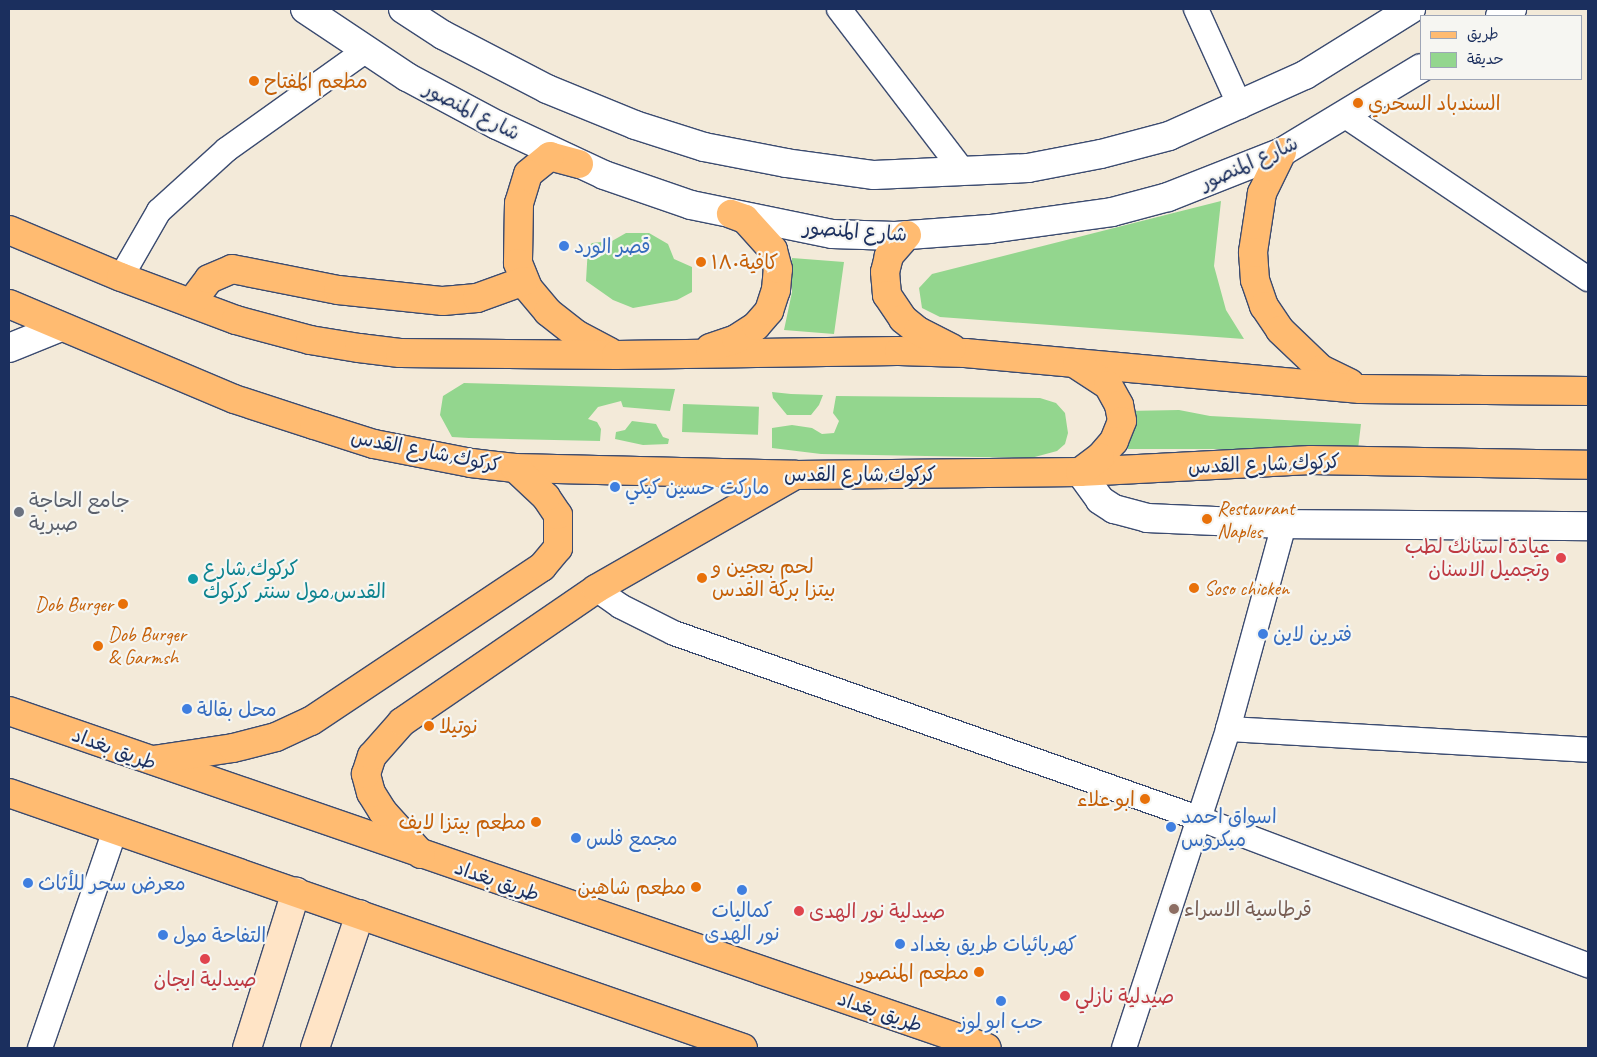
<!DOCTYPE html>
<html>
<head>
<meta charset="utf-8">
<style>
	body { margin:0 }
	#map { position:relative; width:1597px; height:1057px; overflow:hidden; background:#f3ead9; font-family:Caveat,"Playpen Sans Arabic",sans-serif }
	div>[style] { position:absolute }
	.green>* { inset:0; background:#93d68e; transform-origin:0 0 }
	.roads { filter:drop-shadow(1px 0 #3b4b70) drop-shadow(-1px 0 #3b4b70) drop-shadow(0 1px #3b4b70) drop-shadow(0 -1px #3b4b70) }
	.minor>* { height:24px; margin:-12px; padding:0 12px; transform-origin:12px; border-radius:12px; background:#fff }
	.tertiary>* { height:28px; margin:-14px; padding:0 14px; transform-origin:14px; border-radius:14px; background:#fff }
	.secondary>* { height:28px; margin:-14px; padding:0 14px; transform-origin:14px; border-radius:14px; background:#ffe4c6 }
	.primary>* { height:28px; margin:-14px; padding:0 14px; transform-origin:14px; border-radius:14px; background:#ffbb71 }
	.dots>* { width:14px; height:14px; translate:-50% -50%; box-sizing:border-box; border:2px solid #f6f6f2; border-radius:50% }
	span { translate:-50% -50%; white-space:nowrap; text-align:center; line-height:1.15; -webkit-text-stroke:4.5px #f6f6f2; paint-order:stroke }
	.food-label { font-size:20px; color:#c56008 }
	.left { translate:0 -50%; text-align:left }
	.right { translate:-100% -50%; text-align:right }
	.street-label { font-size:20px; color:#1b2f5e }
	.shop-label { font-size:20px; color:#366cbe }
	.worship-label { font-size:20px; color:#5b616d }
	.health-label { font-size:20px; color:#be3a42 }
	.culture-label { font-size:20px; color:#0d838f }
	.education-label { font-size:20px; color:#785e54 }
	.frame { position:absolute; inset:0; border:10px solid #1b2f5e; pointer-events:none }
	.legend { position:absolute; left:1420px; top:15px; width:162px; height:65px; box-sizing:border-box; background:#f6f6f2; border:1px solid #9ea6b7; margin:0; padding:6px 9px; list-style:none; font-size:15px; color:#1b2f5e }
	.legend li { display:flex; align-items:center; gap:10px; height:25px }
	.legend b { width:25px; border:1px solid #9ea6b7 }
</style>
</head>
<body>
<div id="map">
	<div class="green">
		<i style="clip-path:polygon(1221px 201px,1214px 266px,1226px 310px,1244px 339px,940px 317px,922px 308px,919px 288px,932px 274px)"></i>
		<i style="clip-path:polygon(626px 233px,649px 233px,668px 244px,674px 259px,692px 267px,692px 292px,677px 300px,633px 308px,613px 300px,586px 281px,588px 247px,592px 243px,612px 241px)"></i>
		<i style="clip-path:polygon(792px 258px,844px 262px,834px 334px,784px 330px,792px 292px)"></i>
		<i style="clip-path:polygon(464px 383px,675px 389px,670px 411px,623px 407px,621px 401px,598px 407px,588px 419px,597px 422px,601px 429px,600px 441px,469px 438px,452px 437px,440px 415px,443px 396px)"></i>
		<i style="clip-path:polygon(772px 392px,791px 394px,823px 395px,819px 405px,811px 415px,787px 415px,773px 398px)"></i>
		<i style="clip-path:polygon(836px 396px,1040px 398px,1056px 403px,1065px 413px,1068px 433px,1065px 444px,1057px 451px,1031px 458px,821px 454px,772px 448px,772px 428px,792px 425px,812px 428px,822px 434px,834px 433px,839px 421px,833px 413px)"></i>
		<i style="left:683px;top:404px;width:76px;height:28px;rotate:2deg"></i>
		<i style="clip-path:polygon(1179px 410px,1210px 416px,1361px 424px,1358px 449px,1128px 449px,1127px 411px)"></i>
		<i style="clip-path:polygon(632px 421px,656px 424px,663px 437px,669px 439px,668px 444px,643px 445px,615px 439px,616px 432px,625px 430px)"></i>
	</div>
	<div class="roads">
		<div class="minor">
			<i style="left:839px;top:9px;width:204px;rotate:52.6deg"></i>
			<i style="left:1196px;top:9px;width:107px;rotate:65.6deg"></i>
			<i style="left:1344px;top:115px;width:294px;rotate:33.9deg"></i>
			<i style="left:121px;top:277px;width:76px;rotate:-60.1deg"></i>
			<i style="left:159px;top:211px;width:91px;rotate:-42.3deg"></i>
			<i style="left:226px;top:150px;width:172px;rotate:-35.5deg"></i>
			<i style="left:596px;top:589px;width:29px;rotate:35deg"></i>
			<i style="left:620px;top:606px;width:60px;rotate:26.6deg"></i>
			<i style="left:674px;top:633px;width:556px;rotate:19.45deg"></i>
			<i style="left:1198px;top:818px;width:417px;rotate:20.7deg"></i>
			<i style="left:1228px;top:729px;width:361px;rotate:3.3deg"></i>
			<i style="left:40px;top:1048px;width:231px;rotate:-71deg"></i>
			<i style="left:1124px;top:1048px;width:336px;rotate:-71.9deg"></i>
			<i style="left:1228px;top:729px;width:213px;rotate:-74.7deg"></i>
		</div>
		<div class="tertiary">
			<i style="left:305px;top:9px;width:123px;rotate:33.7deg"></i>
			<i style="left:407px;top:77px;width:102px;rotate:28.1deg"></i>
			<i style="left:497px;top:125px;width:118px;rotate:25deg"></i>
			<i style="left:604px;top:175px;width:92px;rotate:19deg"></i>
			<i style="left:691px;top:205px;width:144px;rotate:11.6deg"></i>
			<i style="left:832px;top:234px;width:63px;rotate:1.8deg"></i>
			<i style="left:895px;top:236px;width:95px;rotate:-4.2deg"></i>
			<i style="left:990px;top:229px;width:123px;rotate:-7.9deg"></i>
			<i style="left:1112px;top:212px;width:58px;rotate:-15deg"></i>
			<i style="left:1168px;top:197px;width:123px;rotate:-21.5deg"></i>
			<i style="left:1282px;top:152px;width:162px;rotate:-31.1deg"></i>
			<i style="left:403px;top:9px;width:48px;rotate:33deg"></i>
			<i style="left:443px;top:35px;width:117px;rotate:27.4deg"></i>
			<i style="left:547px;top:89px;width:95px;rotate:22.2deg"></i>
			<i style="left:635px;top:125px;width:72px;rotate:17.7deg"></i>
			<i style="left:704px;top:147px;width:84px;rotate:11deg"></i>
			<i style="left:786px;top:163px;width:89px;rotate:7.8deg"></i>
			<i style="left:874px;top:175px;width:154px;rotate:-2.6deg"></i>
			<i style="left:1028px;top:168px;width:74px;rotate:-10.9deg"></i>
			<i style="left:1101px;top:154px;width:70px;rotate:-14.8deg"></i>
			<i style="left:1169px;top:136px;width:149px;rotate:-24.2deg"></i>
			<i style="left:1305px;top:75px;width:125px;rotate:-31.9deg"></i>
			<i style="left:1500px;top:16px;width:14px;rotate:-30deg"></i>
			<i style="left:9px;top:348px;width:56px;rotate:-22deg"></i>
			<i style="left:1080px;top:472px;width:34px;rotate:54deg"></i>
			<i style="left:1100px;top:500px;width:17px;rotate:33deg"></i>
			<i style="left:1114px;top:509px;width:34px;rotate:15deg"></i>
			<i style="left:1147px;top:518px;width:137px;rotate:2.5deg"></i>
			<i style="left:1284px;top:524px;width:304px;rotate:0.4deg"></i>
		</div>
		<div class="secondary">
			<i style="left:247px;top:1048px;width:164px;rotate:-72.6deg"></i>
			<i style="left:315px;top:1048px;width:141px;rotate:-71.4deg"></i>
		</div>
		<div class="primary">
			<i style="left:1282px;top:152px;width:46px;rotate:116deg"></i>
			<i style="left:1262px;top:193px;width:60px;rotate:98.7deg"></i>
			<i style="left:1253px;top:252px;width:28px;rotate:86deg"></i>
			<i style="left:1255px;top:280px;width:28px;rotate:71deg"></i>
			<i style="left:1264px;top:306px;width:29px;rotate:56deg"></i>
			<i style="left:1280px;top:330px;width:57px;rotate:43.6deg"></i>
			<i style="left:1321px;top:369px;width:32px;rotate:26deg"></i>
			<i style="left:579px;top:164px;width:30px;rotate:-165deg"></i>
			<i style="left:550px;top:156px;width:28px;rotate:141deg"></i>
			<i style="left:528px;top:174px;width:30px;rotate:107deg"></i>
			<i style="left:519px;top:203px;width:60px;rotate:91deg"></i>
			<i style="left:518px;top:263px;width:27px;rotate:68deg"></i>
			<i style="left:528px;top:288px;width:31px;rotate:50deg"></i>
			<i style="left:548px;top:312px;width:36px;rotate:38deg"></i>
			<i style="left:576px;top:334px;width:38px;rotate:28deg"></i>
			<i style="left:9px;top:230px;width:121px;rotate:22.8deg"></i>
			<i style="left:121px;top:277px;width:123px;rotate:20.5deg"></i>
			<i style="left:236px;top:320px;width:77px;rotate:15.1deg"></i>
			<i style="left:310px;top:340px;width:50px;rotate:9.3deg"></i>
			<i style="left:359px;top:348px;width:41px;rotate:7deg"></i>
			<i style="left:400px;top:353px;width:216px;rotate:0.5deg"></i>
			<i style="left:616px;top:355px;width:283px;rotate:-0.8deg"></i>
			<i style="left:899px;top:351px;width:66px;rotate:1.7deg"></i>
			<i style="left:965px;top:353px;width:397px;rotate:5.2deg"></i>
			<i style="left:1360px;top:389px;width:228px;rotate:0.5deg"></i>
			<i style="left:907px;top:235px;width:28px;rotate:131deg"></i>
			<i style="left:889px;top:256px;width:16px;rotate:104deg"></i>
			<i style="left:885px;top:272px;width:23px;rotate:85deg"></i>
			<i style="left:887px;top:295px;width:29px;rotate:56deg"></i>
			<i style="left:903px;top:319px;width:19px;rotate:39deg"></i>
			<i style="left:918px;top:331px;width:38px;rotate:27deg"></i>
			<i style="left:191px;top:303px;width:30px;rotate:-53deg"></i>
			<i style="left:209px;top:279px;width:25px;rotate:-23deg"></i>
			<i style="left:232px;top:269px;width:108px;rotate:11.2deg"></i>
			<i style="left:338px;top:290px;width:106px;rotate:6deg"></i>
			<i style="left:443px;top:301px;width:34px;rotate:-5deg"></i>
			<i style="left:477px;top:298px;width:50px;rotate:-19.9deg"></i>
			<i style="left:9px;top:304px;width:244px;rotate:22.9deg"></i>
			<i style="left:234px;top:399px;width:84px;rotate:18deg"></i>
			<i style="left:314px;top:425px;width:63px;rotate:17.6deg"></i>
			<i style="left:374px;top:444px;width:99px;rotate:11.1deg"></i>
			<i style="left:471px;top:463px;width:44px;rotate:6.5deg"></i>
			<i style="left:515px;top:468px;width:280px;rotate:1.4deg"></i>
			<i style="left:795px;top:475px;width:285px;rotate:-0.6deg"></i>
			<i style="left:1080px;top:472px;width:231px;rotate:-3deg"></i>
			<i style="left:1311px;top:460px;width:277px;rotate:1deg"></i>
			<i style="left:710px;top:348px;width:28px;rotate:-19deg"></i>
			<i style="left:736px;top:339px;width:24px;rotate:-33deg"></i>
			<i style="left:756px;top:326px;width:20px;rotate:-49deg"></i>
			<i style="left:769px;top:311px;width:22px;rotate:-72deg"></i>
			<i style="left:776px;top:290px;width:21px;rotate:-85deg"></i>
			<i style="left:778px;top:269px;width:20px;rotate:-105deg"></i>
			<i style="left:773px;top:250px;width:42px;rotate:-132.1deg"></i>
			<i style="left:745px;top:219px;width:15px;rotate:-160deg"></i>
			<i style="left:1077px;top:365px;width:37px;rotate:33deg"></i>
			<i style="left:1108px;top:385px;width:23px;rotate:61deg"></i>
			<i style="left:1119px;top:405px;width:16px;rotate:79deg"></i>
			<i style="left:1122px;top:421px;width:22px;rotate:112deg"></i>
			<i style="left:1114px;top:441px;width:21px;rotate:131deg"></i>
			<i style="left:1100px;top:457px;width:25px;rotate:143deg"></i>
			<i style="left:9px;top:711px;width:1034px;rotate:19.01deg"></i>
			<i style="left:153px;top:760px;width:81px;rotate:-8.5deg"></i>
			<i style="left:233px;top:748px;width:44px;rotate:-14.3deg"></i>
			<i style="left:276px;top:737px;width:38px;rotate:-25deg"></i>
			<i style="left:311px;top:721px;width:278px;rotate:-33.7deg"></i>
			<i style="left:542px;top:567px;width:25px;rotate:-50deg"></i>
			<i style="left:558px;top:548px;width:33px;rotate:-90deg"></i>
			<i style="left:558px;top:515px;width:22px;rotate:-124deg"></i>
			<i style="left:546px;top:497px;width:42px;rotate:-136.9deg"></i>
			<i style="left:9px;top:793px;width:777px;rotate:19.16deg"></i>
			<i style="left:421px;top:854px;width:57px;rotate:-132.1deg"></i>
			<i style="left:383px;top:812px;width:22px;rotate:-122deg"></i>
			<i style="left:371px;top:793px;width:20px;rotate:-105deg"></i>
			<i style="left:366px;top:774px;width:19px;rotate:-72deg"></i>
			<i style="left:372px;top:756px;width:45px;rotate:-48.6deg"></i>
			<i style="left:402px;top:722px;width:235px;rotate:-34.4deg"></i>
			<i style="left:596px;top:589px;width:229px;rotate:-29.8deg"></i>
		</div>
	</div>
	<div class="dots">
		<i style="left:254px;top:81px;background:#e8710a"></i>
		<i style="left:1358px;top:103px;background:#e8710a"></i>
		<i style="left:564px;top:246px;background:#3f7fe0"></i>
		<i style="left:701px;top:262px;background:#e8710a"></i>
		<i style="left:615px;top:487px;background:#3f7fe0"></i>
		<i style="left:19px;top:512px;background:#6b7280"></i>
		<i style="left:1207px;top:519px;background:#e8710a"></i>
		<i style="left:1561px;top:558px;background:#e0444e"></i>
		<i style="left:702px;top:578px;background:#e8710a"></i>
		<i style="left:193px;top:579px;background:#0f9aa8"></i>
		<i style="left:1194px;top:588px;background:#e8710a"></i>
		<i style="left:123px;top:604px;background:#e8710a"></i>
		<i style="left:1263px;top:634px;background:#3f7fe0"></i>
		<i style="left:98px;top:646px;background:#e8710a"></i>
		<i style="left:187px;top:709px;background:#3f7fe0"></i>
		<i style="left:429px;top:726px;background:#e8710a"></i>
		<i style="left:1145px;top:799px;background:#e8710a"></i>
		<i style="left:536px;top:822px;background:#e8710a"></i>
		<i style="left:1171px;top:827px;background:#3f7fe0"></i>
		<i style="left:576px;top:838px;background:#3f7fe0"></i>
		<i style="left:28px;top:883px;background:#3f7fe0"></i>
		<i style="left:696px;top:887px;background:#e8710a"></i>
		<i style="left:742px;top:890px;background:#3f7fe0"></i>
		<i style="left:1174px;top:909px;background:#8d6e63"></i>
		<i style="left:799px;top:911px;background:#e0444e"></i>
		<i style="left:163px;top:935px;background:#3f7fe0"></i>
		<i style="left:900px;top:944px;background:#3f7fe0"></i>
		<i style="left:205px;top:959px;background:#e0444e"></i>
		<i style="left:979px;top:972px;background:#e8710a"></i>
		<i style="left:1065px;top:996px;background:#e0444e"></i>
		<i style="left:1001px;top:1001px;background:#3f7fe0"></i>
	</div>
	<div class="food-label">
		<span class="left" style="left:264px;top:81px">مطعم المفتاح</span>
		<span class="left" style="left:1368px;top:103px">السندباد السحري</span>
		<span class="left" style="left:711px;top:262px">كافية١٨٠</span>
		<span class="left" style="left:1217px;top:520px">Restaurant<br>Naples</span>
		<span class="left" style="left:712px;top:578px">لحم بعجين و<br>بيتزا بركة القدس</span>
		<span class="left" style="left:1204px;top:588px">Soso chicken</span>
		<span class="right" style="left:113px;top:604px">Dob Burger</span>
		<span class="left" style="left:108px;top:646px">Dob Burger<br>&amp; Garmsh</span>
		<span class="left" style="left:439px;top:726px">نوتيلا</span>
		<span class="right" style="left:1135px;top:799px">ابو علاء</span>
		<span class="right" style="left:526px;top:822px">مطعم بيتزا لايف</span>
		<span class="right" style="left:686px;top:887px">مطعم شاهين</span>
		<span class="right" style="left:969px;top:972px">مطعم المنصور</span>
	</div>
	<div class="street-label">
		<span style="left:472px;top:111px;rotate:27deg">شارع المنصور</span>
		<span style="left:1249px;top:163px;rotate:-24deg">شارع المنصور</span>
		<span style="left:855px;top:231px;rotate:4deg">شارع المنصور</span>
		<span style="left:426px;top:451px;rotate:11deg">كركوك,شارع القدس</span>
		<span style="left:1264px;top:464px;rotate:-2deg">كركوك,شارع القدس</span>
		<span style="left:860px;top:474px">كركوك,شارع القدس</span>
		<span style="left:114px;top:749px;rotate:20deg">طريق بغداد</span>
		<span style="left:497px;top:881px;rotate:19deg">طريق بغداد</span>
		<span style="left:880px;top:1012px;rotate:19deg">طريق بغداد</span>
	</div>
	<div class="shop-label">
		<span class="left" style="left:574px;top:246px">قصر الورد</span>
		<span class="left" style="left:625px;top:487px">ماركت حسين كيكي</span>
		<span class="left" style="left:1273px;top:634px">فترين لاين</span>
		<span class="left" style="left:197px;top:709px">محل بقالة</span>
		<span class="left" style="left:1181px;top:828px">اسواق احمد<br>ميكروس</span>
		<span class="left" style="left:586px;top:838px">مجمع فلس</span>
		<span class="left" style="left:38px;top:883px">معرض سحر للأثاث</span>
		<span style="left:742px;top:922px">كماليات<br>نور الهدى</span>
		<span class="left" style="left:173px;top:935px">التفاحة مول</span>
		<span class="left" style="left:910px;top:944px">كهربائيات طريق بغداد</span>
		<span style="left:1001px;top:1021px">حب ابو لوز</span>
	</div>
	<div class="worship-label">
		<span class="left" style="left:29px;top:512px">جامع الحاجة<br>صبرية</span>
	</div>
	<div class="health-label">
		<span class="right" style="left:1550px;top:558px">عيادة اسنانك لطب<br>وتجميل الاسنان</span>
		<span class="left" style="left:809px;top:911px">صيدلية نور الهدى</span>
		<span style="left:205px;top:979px">صيدلية ايجان</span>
		<span class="left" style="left:1075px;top:996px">صيدلية نازلي</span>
	</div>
	<div class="culture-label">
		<span class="left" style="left:203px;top:580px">كركوك,شارع<br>القدس,مول سنتر كركوك</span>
	</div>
	<div class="education-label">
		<span class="left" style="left:1184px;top:909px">قرطاسية الاسراء</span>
	</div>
	<div class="frame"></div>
	<ul class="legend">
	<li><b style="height:6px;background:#ffbb71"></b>طريق</li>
	<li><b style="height:14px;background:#93d68e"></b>حديقة</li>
	</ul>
</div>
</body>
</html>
